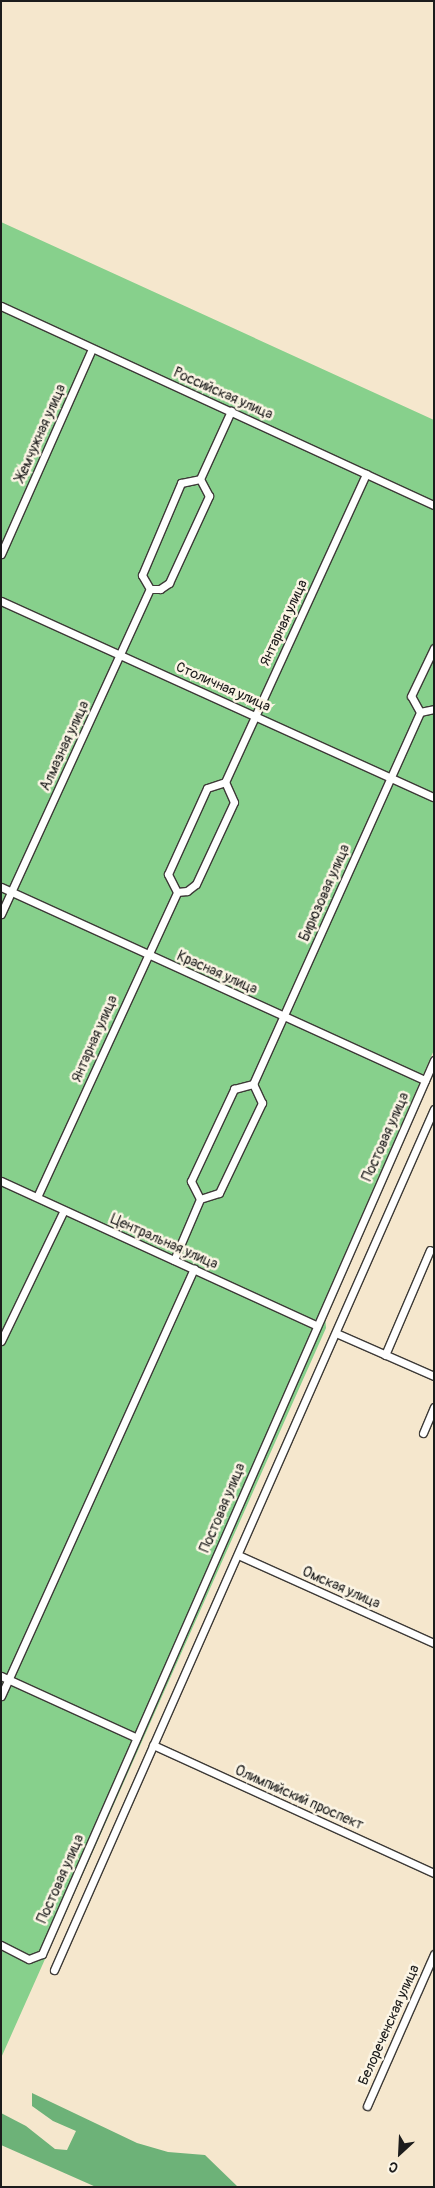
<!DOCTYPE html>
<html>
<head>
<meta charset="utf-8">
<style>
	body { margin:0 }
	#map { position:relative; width:435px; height:2188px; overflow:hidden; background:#f5e7cd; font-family:Pangolin,sans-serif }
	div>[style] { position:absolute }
	.green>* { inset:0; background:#87d08c }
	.forest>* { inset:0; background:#6db278 }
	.roads { filter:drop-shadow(1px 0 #3d3a37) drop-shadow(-1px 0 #3d3a37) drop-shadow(0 1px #3d3a37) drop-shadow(0 -1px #3d3a37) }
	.minor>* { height:7px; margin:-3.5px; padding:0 3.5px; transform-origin:3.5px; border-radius:3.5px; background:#fff }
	span { translate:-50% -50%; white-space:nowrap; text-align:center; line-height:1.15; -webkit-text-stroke:5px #fcf5e5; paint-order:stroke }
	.street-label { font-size:14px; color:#1c1c1c }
	.frame { position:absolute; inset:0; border:2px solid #1c1c1c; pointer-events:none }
	.north { position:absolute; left:375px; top:2128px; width:50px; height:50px; -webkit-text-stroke:4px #fcf5e5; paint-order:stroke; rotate:205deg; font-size:14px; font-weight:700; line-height:20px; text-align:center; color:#1c1c1c }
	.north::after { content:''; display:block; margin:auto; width:18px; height:22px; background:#1c1c1c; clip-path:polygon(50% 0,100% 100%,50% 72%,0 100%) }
</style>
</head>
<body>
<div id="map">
	<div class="green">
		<i style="clip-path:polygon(1px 222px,434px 420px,434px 1050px,324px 1302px,326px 1328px,1px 2058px)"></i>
	</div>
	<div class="forest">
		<i style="clip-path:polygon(32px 2093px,137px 2143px,168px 2152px,205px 2155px,238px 2187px,96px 2187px,1px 2145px,1px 2113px,26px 2126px,55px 2149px,67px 2150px,76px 2131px,53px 2121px,32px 2106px)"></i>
	</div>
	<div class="roads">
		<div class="minor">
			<i style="left:1px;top:306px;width:477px;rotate:24.7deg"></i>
			<i style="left:1px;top:554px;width:224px;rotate:-66.1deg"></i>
			<i style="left:150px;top:589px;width:10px"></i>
			<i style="left:160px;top:589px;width:11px;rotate:-34deg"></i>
			<i style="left:169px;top:583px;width:96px;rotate:-65.3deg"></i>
			<i style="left:209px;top:496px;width:19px;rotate:-118deg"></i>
			<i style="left:1px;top:601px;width:475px;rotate:24.4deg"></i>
			<i style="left:420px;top:712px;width:14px;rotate:-12deg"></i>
			<i style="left:1px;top:887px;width:466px;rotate:24.5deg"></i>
			<i style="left:177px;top:892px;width:20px;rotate:-117deg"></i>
			<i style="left:168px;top:874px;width:94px;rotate:-65.6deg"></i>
			<i style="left:207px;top:788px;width:19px;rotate:-18deg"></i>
			<i style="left:1px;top:914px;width:358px;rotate:-65.4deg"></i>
			<i style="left:150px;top:589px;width:16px;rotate:-120deg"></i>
			<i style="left:142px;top:575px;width:100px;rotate:-67deg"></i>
			<i style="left:181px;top:483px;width:19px;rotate:-12deg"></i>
			<i style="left:200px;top:479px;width:75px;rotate:-65.5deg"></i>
			<i style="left:1px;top:1181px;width:346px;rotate:24.6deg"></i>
			<i style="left:37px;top:1197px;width:336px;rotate:-65.3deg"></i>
			<i style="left:177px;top:892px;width:10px;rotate:-6deg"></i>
			<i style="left:187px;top:891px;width:11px;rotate:-38deg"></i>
			<i style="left:196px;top:884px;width:90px;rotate:-65.1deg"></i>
			<i style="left:234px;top:802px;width:22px;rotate:-114deg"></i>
			<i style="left:225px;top:782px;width:339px;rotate:-65.4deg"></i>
			<i style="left:200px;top:1199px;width:20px;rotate:-117deg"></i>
			<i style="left:191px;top:1181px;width:102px;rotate:-64.9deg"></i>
			<i style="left:234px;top:1089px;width:20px;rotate:-15deg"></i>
			<i style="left:174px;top:1260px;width:66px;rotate:-66.9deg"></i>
			<i style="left:200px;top:1199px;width:20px;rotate:-18deg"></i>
			<i style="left:219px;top:1193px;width:100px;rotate:-64.5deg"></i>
			<i style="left:262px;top:1103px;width:21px;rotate:-115deg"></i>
			<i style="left:253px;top:1084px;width:408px;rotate:-65.8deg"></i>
			<i style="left:420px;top:712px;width:18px;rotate:-119deg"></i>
			<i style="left:411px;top:696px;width:53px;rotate:-64.4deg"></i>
			<i style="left:336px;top:1333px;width:107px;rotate:23.7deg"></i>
			<i style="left:1px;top:1341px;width:145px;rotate:-64.3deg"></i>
			<i style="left:385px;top:1355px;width:114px;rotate:-66.8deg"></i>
			<i style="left:423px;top:1433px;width:28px;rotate:-67deg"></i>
			<i style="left:238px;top:1555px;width:215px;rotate:24.2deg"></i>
			<i style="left:1px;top:1676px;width:149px;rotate:24.5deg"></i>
			<i style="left:1px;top:1696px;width:469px;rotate:-65.7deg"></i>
			<i style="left:153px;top:1745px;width:309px;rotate:24.5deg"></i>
			<i style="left:1px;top:1945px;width:31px;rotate:27deg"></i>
			<i style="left:29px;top:1959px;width:14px;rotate:-21deg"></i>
			<i style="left:42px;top:1954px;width:976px;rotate:-66.32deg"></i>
			<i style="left:54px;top:1970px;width:941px;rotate:-66.19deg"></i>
			<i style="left:367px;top:2106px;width:166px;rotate:-66.2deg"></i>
		</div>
	</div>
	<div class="street-label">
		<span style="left:223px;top:394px;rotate:24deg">Российская улица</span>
		<span style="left:41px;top:433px;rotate:-66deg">Жемчужная улица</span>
		<span style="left:284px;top:623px;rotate:-65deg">Янтарная улица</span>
		<span style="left:223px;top:687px;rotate:24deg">Столичная улица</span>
		<span style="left:65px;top:746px;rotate:-65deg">Алмазная улица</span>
		<span style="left:325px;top:893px;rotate:-66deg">Бирюзовая улица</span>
		<span style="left:217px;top:973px;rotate:24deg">Красная улица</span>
		<span style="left:95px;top:1039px;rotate:-66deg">Янтарная улица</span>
		<span style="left:386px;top:1137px;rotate:-66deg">Постовая улица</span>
		<span style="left:164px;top:1242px;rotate:24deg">Центральная улица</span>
		<span style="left:223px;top:1508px;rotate:-67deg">Постовая улица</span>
		<span style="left:341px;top:1588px;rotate:24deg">Омская улица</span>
		<span style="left:299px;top:1798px;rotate:24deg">Олимпийский проспект</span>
		<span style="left:61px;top:1879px;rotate:-66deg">Постовая улица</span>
		<span style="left:389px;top:2025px;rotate:-66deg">Белореченская улица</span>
	</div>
	<div class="frame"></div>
	<div class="north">С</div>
</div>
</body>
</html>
